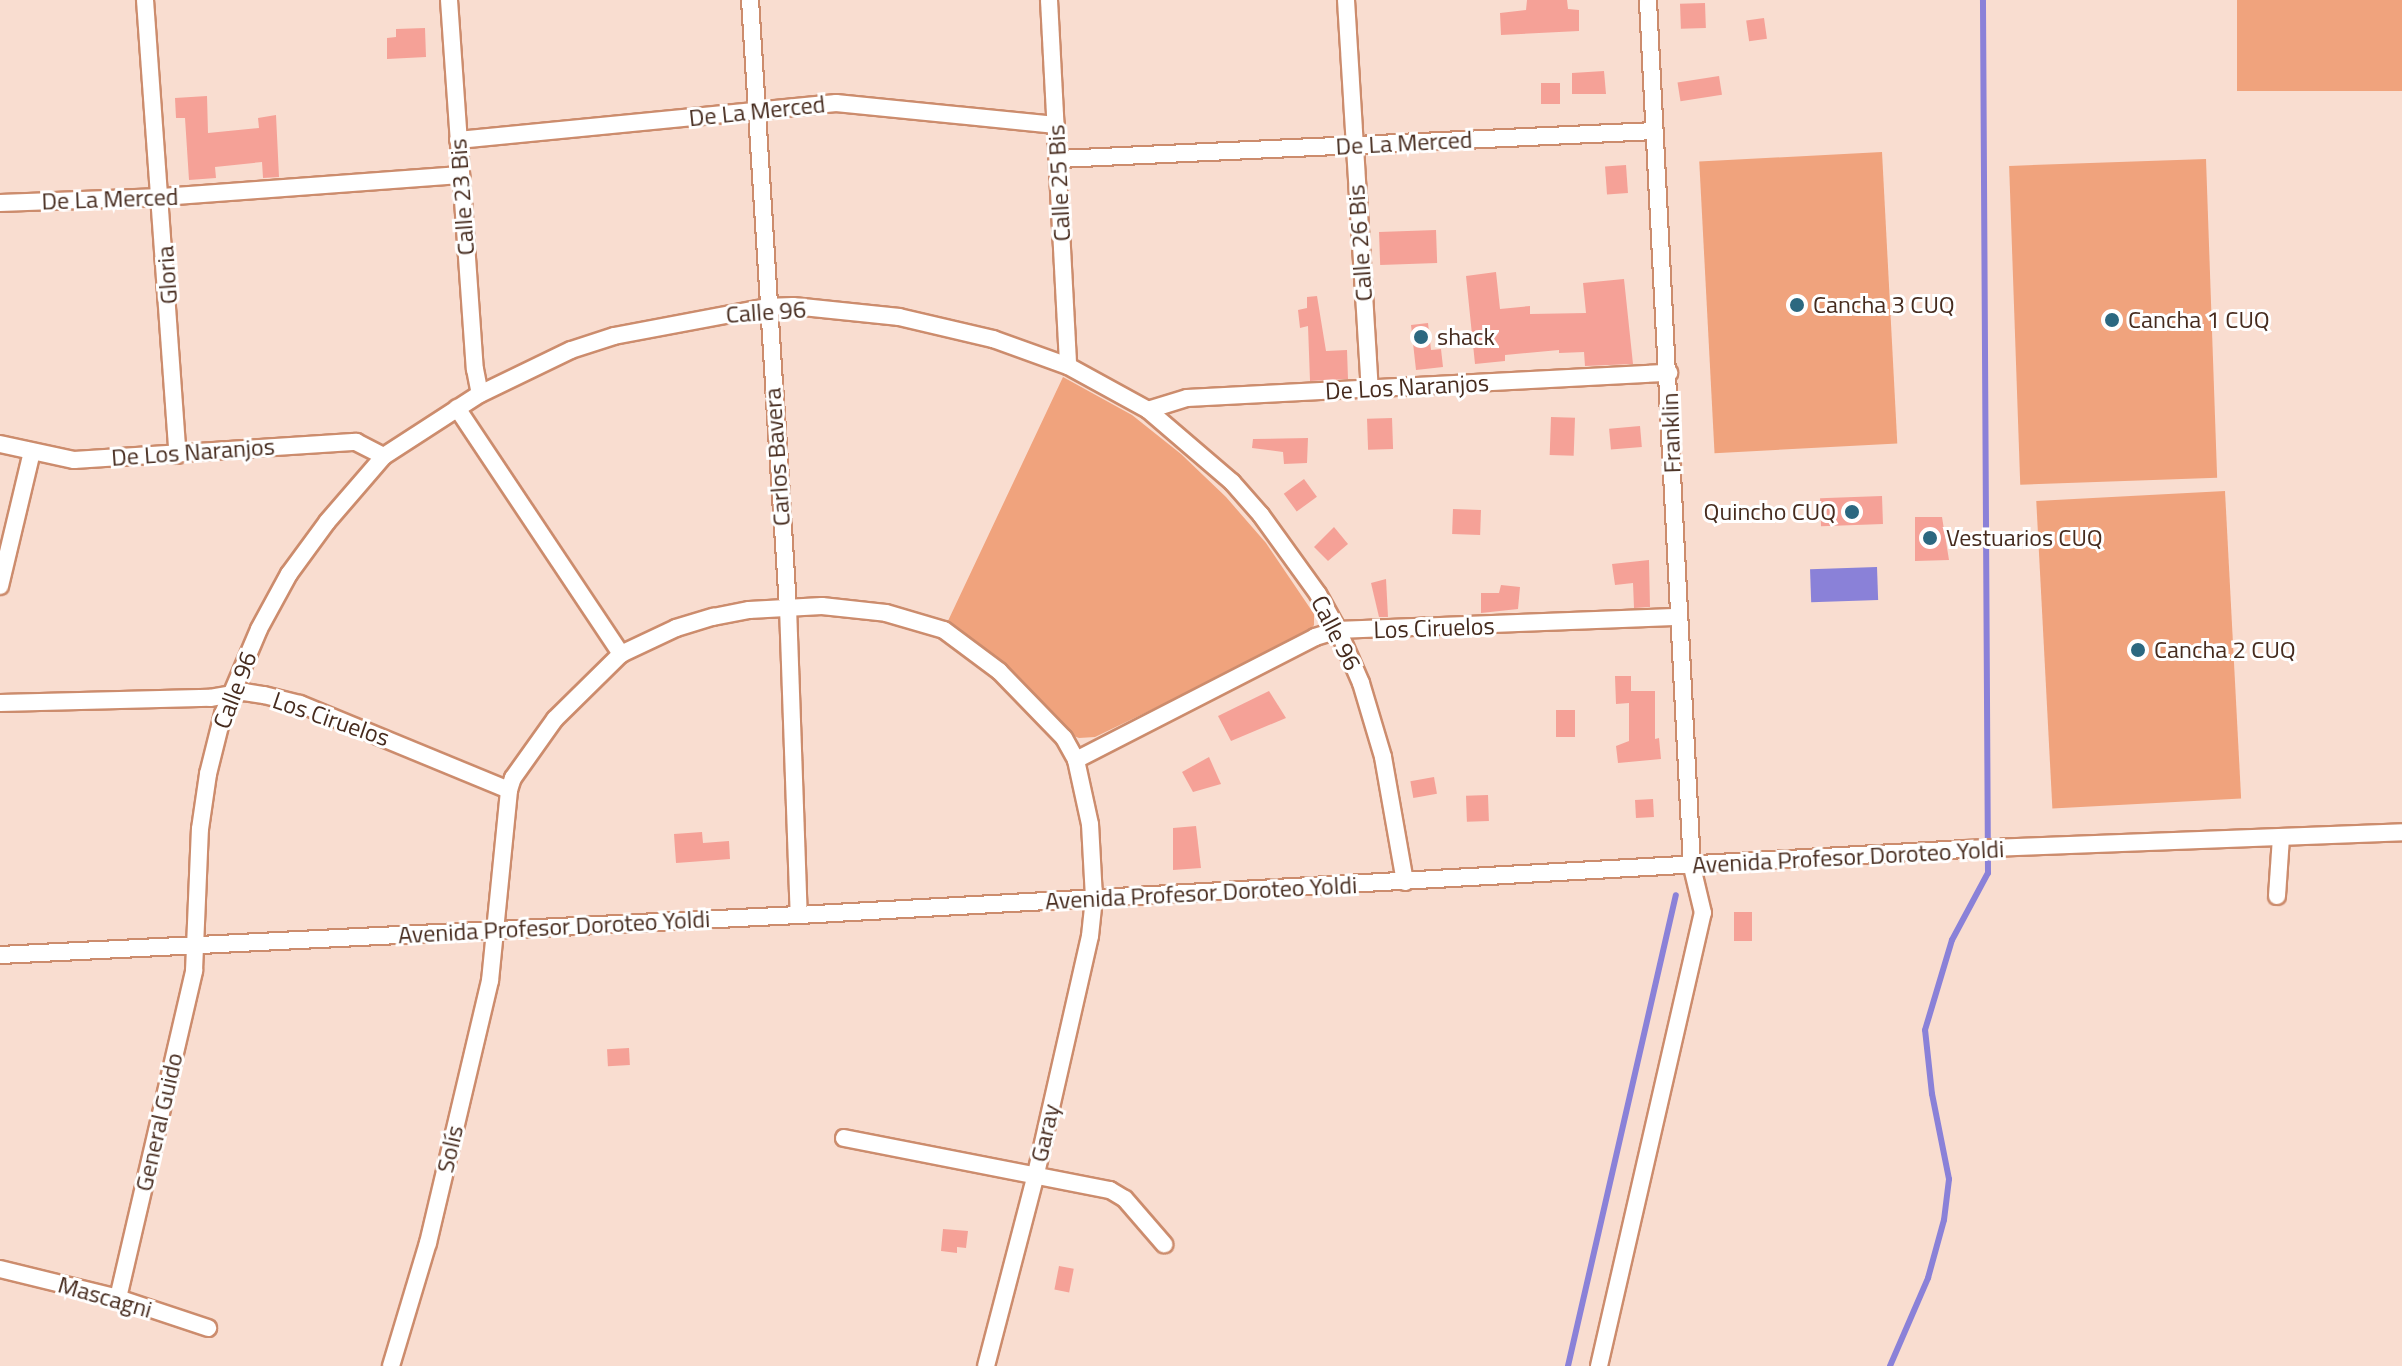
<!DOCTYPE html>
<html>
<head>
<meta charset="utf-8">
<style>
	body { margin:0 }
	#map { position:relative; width:2402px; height:1366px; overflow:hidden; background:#f9ddd0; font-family:"Titillium Web",sans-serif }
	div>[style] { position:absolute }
	.green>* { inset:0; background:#f0a37d; transform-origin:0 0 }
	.water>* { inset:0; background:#8a81d8; transform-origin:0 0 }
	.stream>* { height:6px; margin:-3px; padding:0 3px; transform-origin:3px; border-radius:3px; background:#8a81d8 }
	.building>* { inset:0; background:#f5a197; transform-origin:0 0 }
	.roads { filter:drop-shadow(2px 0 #cc8c6d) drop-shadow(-2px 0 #cc8c6d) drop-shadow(0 2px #cc8c6d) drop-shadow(0 -2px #cc8c6d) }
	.street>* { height:16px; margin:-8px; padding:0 8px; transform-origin:8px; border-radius:8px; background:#fff }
	.dots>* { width:22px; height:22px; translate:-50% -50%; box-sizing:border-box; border:4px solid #fff; border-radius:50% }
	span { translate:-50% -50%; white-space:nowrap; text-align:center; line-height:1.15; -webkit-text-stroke:6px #fff; paint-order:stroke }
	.street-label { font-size:24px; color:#462b1e }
	.poi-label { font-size:24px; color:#462b1e }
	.left { translate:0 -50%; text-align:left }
	.right { translate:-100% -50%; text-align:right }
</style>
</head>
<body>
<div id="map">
	<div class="green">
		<i style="left:2237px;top:0;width:165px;height:91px"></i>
		<i style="left:1882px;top:152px;width:292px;height:183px;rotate:87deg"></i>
		<i style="left:2206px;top:159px;width:319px;height:197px;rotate:88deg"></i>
		<i style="clip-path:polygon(1063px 377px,1132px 415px,1181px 454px,1226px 497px,1266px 543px,1314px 614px,1314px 625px,1307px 635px,1095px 737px,1079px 738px,1071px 735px,1024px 682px,947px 623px)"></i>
		<i style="left:2225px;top:491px;width:308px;height:189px;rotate:87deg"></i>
	</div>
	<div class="water">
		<i style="left:1877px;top:567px;width:33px;height:67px;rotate:88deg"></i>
	</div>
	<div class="stream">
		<i style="left:1568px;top:1366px;width:483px;rotate:-77.1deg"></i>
		<i style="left:1890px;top:1366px;width:96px;rotate:-66.6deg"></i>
		<i style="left:1928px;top:1278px;width:60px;rotate:-74.6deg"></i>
		<i style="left:1944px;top:1220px;width:41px;rotate:-83deg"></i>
		<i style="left:1949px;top:1179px;width:87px;rotate:-101.3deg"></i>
		<i style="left:1932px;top:1094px;width:64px;rotate:-96.2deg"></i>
		<i style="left:1925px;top:1030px;width:94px;rotate:-73.3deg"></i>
		<i style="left:1952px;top:940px;width:76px;rotate:-61.8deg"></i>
		<i style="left:1988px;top:873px;width:873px;rotate:-90.33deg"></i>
	</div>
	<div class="building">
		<i style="clip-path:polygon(1527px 0,1567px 0,1568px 9px,1579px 10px,1579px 31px,1501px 35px,1500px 13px,1526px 10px)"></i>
		<i style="left:1705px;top:3px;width:25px;height:25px;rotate:88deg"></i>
		<i style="left:1764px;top:18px;width:21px;height:18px;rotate:82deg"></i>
		<i style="clip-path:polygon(425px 28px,426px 57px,387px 59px,387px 38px,396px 37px,396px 29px)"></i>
		<i style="clip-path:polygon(1604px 71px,1606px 94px,1572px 94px,1572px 73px)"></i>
		<i style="left:1719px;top:76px;width:19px;height:42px;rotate:81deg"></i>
		<i style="left:1541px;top:83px;width:19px;height:21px"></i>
		<i style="clip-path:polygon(207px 96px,208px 133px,259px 128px,258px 118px,276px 115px,279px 177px,263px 178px,262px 162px,215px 167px,216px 178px,189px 180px,185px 118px,176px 118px,175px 98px)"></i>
		<i style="left:1626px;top:165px;width:28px;height:21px;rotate:86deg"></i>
		<i style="left:1436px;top:230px;width:33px;height:57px;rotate:88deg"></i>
		<i style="clip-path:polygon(1496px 272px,1500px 309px,1530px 306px,1530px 314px,1586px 313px,1583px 283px,1624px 279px,1633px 364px,1585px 366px,1584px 352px,1559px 353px,1559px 350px,1505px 355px,1505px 361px,1475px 364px,1466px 276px)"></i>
		<i style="clip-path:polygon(1317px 296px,1326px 351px,1347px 350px,1348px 379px,1310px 381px,1308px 326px,1300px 328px,1298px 310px,1307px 308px,1307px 297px)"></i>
		<i style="clip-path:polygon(1428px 323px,1431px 350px,1441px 349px,1443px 367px,1416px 370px,1411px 325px)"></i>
		<i style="left:1551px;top:417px;width:24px;height:38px;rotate:2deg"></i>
		<i style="left:1392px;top:418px;width:31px;height:25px;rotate:88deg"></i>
		<i style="left:1640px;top:426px;width:21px;height:31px;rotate:85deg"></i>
		<i style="clip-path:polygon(1308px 438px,1307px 463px,1284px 464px,1283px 452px,1252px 448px,1253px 439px)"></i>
		<i style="left:1304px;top:479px;width:22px;height:25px;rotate:54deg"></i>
		<i style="left:1882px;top:496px;width:28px;height:62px;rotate:88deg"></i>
		<i style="left:1453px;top:509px;width:28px;height:25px;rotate:2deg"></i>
		<i style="clip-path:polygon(1915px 517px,1942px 517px,1949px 560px,1915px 561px)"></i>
		<i style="clip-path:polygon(1334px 527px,1348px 544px,1328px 561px,1314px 547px)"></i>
		<i style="clip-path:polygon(1649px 560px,1650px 607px,1634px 608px,1633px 583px,1615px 585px,1612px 564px)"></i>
		<i style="clip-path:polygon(1386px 579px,1388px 617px,1379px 617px,1371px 583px)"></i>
		<i style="clip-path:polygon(1501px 585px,1520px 587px,1518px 609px,1481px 613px,1481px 593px,1499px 593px)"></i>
		<i style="clip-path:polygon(1615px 676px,1631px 676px,1631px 691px,1655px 691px,1655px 739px,1659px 738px,1661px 759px,1618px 763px,1616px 746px,1629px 741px,1629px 703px,1616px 704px)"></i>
		<i style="clip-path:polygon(1269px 691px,1286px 718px,1231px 741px,1218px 716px)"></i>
		<i style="left:1556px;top:710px;width:19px;height:27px"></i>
		<i style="clip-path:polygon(1209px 757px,1221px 784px,1193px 792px,1182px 772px)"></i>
		<i style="left:1434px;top:777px;width:17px;height:24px;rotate:80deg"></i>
		<i style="left:1488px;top:795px;width:26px;height:22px;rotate:88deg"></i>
		<i style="left:1653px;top:799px;width:18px;height:18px;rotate:87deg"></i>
		<i style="clip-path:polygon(1196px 826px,1201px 868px,1173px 870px,1173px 828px)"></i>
		<i style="clip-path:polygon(702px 832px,703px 843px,729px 841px,730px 859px,676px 863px,674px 834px)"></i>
		<i style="left:1734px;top:912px;width:18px;height:29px"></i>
		<i style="left:629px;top:1048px;width:17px;height:22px;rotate:87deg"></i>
		<i style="clip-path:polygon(943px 1229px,968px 1231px,966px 1248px,957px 1247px,957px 1253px,941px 1251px)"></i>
		<i style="left:1059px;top:1266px;width:15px;height:24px;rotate:11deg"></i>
	</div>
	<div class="roads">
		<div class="street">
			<i style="left:145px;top:0;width:456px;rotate:85.9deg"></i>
			<i style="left:449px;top:0;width:370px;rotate:86deg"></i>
			<i style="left:475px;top:369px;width:25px;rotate:79deg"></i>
			<i style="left:750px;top:0;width:608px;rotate:86.42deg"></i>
			<i style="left:788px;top:607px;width:308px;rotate:88deg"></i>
			<i style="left:1049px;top:0;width:366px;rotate:87deg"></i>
			<i style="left:1346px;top:0;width:390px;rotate:86.5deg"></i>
			<i style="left:458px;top:140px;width:380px;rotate:-5.6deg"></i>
			<i style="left:836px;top:103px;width:221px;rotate:5.7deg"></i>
			<i style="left:1059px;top:159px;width:596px;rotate:-2.69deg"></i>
			<i style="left:0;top:203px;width:162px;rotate:-2.1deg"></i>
			<i style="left:162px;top:197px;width:299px;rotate:-4.2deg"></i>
			<i style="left:457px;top:408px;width:296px;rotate:56.3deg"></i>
			<i style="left:1148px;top:410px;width:41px;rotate:-17.1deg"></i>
			<i style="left:1187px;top:398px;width:483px;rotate:-3deg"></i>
			<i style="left:0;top:444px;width:76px;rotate:12.2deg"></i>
			<i style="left:74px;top:460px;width:283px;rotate:-3.7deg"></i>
			<i style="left:356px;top:442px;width:31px;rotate:27deg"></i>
			<i style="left:0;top:586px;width:138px;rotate:-76.6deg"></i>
			<i style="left:0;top:703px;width:210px;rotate:-1.4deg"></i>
			<i style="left:210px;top:698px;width:35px;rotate:-10deg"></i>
			<i style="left:244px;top:692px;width:20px;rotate:9deg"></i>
			<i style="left:264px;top:695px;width:37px;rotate:14deg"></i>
			<i style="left:300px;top:704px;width:226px;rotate:22.4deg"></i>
			<i style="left:1076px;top:760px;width:269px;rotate:-27.2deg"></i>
			<i style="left:1315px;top:637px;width:24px;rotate:-17deg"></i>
			<i style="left:1338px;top:630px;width:341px;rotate:-2.2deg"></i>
			<i style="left:2277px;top:896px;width:58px;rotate:-86.1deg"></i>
			<i style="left:0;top:955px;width:800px;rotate:-2.87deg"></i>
			<i style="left:799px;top:915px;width:1169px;rotate:-3.24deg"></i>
			<i style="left:1966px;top:849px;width:436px;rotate:-2.2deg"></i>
			<i style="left:844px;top:1138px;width:271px;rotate:11.1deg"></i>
			<i style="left:1110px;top:1190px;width:17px;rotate:31deg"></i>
			<i style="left:1125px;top:1199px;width:60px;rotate:49.1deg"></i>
			<i style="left:0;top:1269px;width:122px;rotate:13.8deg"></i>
			<i style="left:118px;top:1298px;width:95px;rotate:18.4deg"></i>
			<i style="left:118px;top:1298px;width:336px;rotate:-76.9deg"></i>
			<i style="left:194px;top:971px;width:142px;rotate:-87.6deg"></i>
			<i style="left:200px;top:829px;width:56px;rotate:-81.7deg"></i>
			<i style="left:208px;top:774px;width:62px;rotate:-76deg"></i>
			<i style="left:223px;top:714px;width:92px;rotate:-67deg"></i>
			<i style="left:259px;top:629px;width:63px;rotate:-61.4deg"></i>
			<i style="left:289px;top:574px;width:64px;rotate:-53.8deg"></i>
			<i style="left:327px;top:522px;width:87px;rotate:-49.2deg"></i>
			<i style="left:384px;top:456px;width:114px;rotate:-32.9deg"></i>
			<i style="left:480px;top:394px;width:101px;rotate:-25.8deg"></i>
			<i style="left:571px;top:350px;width:45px;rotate:-18deg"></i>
			<i style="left:614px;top:336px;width:156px;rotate:-10.7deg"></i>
			<i style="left:767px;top:307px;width:26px;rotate:-2deg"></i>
			<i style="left:793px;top:306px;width:107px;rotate:5.9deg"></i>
			<i style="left:899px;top:317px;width:97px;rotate:13.2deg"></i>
			<i style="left:993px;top:339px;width:80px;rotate:19.8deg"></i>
			<i style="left:1068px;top:366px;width:91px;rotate:28.8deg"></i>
			<i style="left:1148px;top:410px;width:111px;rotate:40.6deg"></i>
			<i style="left:1232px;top:482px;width:44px;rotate:48.7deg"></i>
			<i style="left:1261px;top:515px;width:97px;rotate:54.2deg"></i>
			<i style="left:1318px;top:594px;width:41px;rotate:60.9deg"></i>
			<i style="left:1338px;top:630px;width:58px;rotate:66.5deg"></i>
			<i style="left:1361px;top:683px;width:77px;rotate:73.4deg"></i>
			<i style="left:1383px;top:757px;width:127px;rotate:80deg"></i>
			<i style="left:391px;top:1366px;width:128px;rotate:-73.3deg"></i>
			<i style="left:428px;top:1243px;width:269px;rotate:-76.7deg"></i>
			<i style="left:490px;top:981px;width:192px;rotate:-84.3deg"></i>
			<i style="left:509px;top:790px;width:13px;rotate:-72deg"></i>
			<i style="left:513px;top:778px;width:72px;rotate:-54.6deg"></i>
			<i style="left:555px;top:719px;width:93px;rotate:-44.6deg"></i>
			<i style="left:621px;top:654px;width:61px;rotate:-25.3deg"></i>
			<i style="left:676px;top:628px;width:39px;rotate:-17deg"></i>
			<i style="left:713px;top:617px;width:37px;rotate:-11deg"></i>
			<i style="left:749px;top:610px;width:73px;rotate:-3.1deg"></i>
			<i style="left:822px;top:606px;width:64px;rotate:6.2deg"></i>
			<i style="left:886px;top:613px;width:60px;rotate:16.3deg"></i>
			<i style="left:944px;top:630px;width:69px;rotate:36.7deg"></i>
			<i style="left:999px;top:671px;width:93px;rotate:45.9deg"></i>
			<i style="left:1064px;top:738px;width:25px;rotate:61deg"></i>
			<i style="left:1076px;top:760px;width:66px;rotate:77.7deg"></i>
			<i style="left:1090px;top:824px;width:74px;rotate:86.9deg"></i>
			<i style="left:1094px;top:898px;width:38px;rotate:96deg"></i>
			<i style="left:1090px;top:936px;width:248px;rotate:102.8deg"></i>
			<i style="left:1035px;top:1178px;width:194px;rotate:104.6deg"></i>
			<i style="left:1599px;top:1366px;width:465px;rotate:-77.1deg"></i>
			<i style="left:1703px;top:913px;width:47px;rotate:-103.4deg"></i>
			<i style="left:1692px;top:867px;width:868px;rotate:-92.91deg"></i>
		</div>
	</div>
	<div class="dots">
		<i style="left:1797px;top:305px;background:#2c6880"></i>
		<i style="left:2112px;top:320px;background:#2c6880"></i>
		<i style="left:1421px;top:337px;background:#2c6880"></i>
		<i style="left:1852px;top:512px;background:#2c6880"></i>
		<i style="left:1930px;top:538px;background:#2c6880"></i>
		<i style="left:2138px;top:650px;background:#2c6880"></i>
	</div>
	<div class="street-label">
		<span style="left:757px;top:111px;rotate:-6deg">De La Merced</span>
		<span style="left:1404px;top:143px;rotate:-3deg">De La Merced</span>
		<span style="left:1059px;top:183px;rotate:-93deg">Calle 25 Bis</span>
		<span style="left:462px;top:197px;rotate:-94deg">Calle 23 Bis</span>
		<span style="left:110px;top:199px;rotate:-2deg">De La Merced</span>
		<span style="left:1360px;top:243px;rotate:-94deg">Calle 26 Bis</span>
		<span style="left:167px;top:275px;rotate:-94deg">Gloria</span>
		<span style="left:766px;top:312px;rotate:-4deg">Calle 96</span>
		<span style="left:1407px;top:387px;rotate:-3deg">De Los Naranjos</span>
		<span style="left:1671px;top:433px;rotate:-92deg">Franklin</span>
		<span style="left:193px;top:452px;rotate:-4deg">De Los Naranjos</span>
		<span style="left:777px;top:457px;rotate:-94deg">Carlos Bavera</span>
		<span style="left:1434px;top:628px;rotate:-2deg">Los Ciruelos</span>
		<span style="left:1336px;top:633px;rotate:63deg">Calle 96</span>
		<span style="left:235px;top:690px;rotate:-69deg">Calle 96</span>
		<span style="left:331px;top:719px;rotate:19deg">Los Ciruelos</span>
		<span style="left:1848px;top:857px;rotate:-3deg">Avenida Profesor Doroteo Yoldi</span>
		<span style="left:1201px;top:893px;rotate:-3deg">Avenida Profesor Doroteo Yoldi</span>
		<span style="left:554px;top:927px;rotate:-3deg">Avenida Profesor Doroteo Yoldi</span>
		<span style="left:159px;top:1122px;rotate:-77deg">General Guido</span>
		<span style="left:1045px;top:1133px;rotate:-77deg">Garay</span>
		<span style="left:450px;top:1149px;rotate:-77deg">Solís</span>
		<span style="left:105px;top:1297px;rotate:16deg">Mascagni</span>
	</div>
	<div class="poi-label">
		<span class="left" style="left:1813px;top:305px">Cancha 3 CUQ</span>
		<span class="left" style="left:2128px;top:320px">Cancha 1 CUQ</span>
		<span class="left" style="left:1437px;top:337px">shack</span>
		<span class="right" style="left:1836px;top:512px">Quincho CUQ</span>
		<span class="left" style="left:1946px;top:538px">Vestuarios CUQ</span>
		<span class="left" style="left:2154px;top:650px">Cancha 2 CUQ</span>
	</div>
</div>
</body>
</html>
